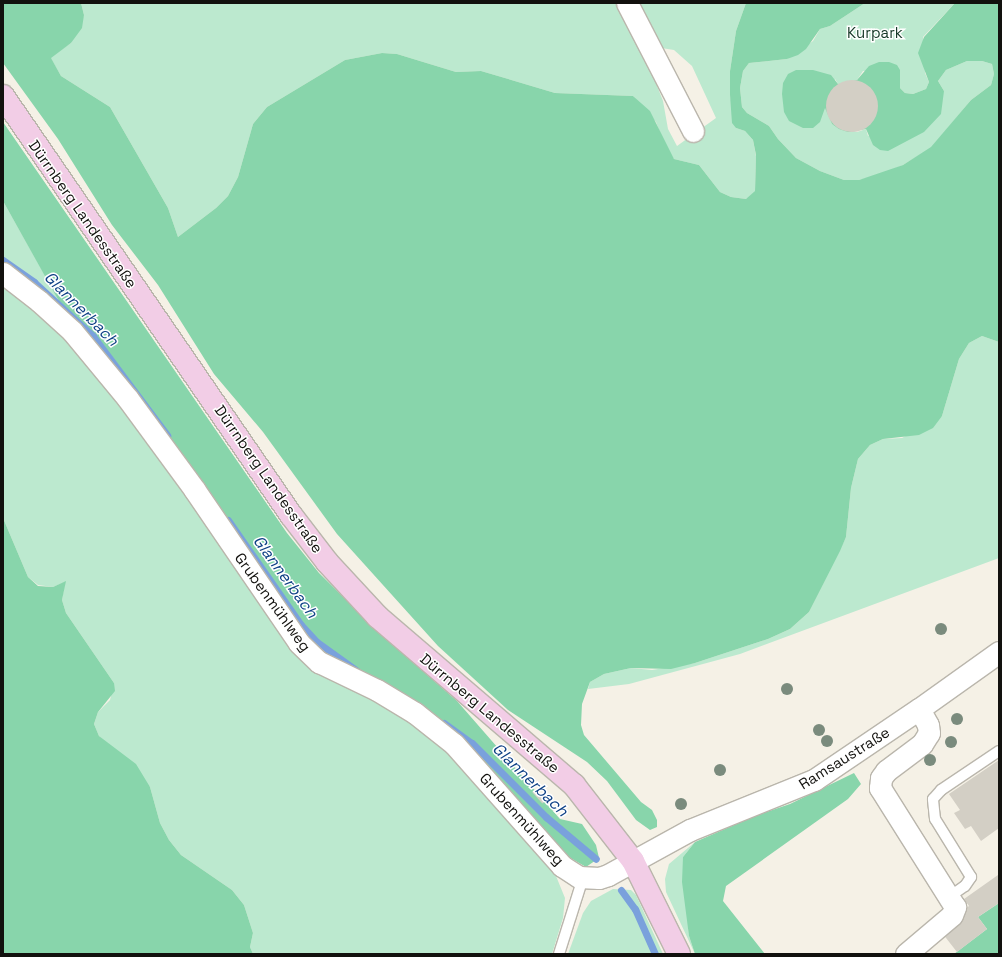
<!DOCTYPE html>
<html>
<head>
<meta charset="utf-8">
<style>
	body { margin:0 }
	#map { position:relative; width:1002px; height:957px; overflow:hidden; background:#f5f1e6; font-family:"Space Grotesk",sans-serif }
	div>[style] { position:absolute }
	.green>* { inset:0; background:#bce9cf }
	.forest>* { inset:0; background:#88d5ab }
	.stream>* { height:7px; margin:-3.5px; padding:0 3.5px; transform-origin:3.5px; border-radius:3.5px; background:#7aa1dc }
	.building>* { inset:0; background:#d3cfc5; transform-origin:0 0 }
	.round { border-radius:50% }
	.roads { filter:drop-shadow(1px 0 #bab6ac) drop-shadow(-1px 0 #bab6ac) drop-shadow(0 1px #bab6ac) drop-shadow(0 -1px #bab6ac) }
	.lane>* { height:10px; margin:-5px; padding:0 5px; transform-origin:5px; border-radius:5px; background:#fff }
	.street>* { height:21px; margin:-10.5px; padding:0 10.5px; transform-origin:10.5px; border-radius:10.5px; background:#fff }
	.secondary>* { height:22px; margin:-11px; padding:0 11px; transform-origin:11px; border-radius:11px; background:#f2cde6 }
	.trees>* { width:12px; height:12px; margin:-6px; border-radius:50%; background:#7a8b7d }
	span { translate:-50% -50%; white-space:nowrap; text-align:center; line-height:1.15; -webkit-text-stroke:3px #fff; paint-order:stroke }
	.park-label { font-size:15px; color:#163827 }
	.street-label { font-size:15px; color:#12110e }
	.water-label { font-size:16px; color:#0e4085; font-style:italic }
	.frame { position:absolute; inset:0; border:4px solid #12110e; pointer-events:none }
</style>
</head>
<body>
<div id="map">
	<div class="green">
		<i style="clip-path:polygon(81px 3px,619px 3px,644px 53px,663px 101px,668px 129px,677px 146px,716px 118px,692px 66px,674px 50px,655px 47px,633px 3px,746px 3px,736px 31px,730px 71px,730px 95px,736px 128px,745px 131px,753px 140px,756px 156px,755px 191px,753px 196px,746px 199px,731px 197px,720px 192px,699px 165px,674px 159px,667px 150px,656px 122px,633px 96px,555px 93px,481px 71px,456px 72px,397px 54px,382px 53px,345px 60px,267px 107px,253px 124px,238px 177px,228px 196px,216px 208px,178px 237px,168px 208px,110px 107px,61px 76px,50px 57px,71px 43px,84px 15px)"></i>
		<i style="clip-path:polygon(865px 3px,955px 3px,923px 37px,925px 73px,929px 82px,926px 89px,913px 94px,905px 93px,900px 88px,900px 70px,863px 71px,857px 80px,838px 84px,835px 79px,825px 107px,832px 124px,857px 132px,866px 129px,868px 136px,944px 91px,938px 81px,946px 70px,967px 61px,982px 61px,992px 64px,994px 74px,991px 85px,971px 100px,931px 148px,903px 165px,879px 175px,859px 180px,844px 180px,820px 171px,796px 158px,778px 139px,769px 126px,747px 113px,742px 107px,740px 88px,743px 71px,749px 63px,787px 59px,813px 41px,820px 29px,830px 26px)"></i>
		<i style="clip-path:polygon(3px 201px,46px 277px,65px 312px,3px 264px)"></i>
		<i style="clip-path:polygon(3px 279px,52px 319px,390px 705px,459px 760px,536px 848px,556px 876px,565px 898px,563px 918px,552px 954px,253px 954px,250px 947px,253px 933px,244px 905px,232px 890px,181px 855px,169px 840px,160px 823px,150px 787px,99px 736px,94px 724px,98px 712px,110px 700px,114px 683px,66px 613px,62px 600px,65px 582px,53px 587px,38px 585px,28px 577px,3px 518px)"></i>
		<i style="clip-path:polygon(982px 336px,999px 342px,999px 558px,740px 654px,629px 684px,588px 689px,590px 682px,604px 674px,631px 668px,652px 670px,695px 663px,768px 639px,790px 629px,809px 612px,846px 537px,851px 488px,858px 459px,870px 445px,883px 439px,902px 438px,942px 416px,959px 359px,969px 343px)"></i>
		<i style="clip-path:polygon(695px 842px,683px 857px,689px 936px,695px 954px,666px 892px,665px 879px,669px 864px)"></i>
		<i style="clip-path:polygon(613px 889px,631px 890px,636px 895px,663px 954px,568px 954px,583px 913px,591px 901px)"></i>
	</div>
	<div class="forest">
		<i style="clip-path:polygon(3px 3px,81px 3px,84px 15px,82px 28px,71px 43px,51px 58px,61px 76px,110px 107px,168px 208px,178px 237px,216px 208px,228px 196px,238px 177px,253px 124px,267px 107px,345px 60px,382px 53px,397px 54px,456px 72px,481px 71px,555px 93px,633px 96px,650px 111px,674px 159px,699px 165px,720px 192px,731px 197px,746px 199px,755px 191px,756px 155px,753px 140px,745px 131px,736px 128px,732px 123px,730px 95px,730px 71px,736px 31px,746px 3px,865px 3px,830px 26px,820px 29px,806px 49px,798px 55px,787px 59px,749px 63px,743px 71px,740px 88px,742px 107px,747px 113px,769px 126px,778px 139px,796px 158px,820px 171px,844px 180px,859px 180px,903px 165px,931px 147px,971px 100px,991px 85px,994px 74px,992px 64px,982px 61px,967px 61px,946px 70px,938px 81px,944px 91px,941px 114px,924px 132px,888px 151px,880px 150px,873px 145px,866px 129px,848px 132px,839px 129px,832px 124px,825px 108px,820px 122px,813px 128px,803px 128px,789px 121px,784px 112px,782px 94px,783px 83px,788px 74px,796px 70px,813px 70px,831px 75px,838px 84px,857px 80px,869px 66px,879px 62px,889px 62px,897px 65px,900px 70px,900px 88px,905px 93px,913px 94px,926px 89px,929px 82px,918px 53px,924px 37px,955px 3px,999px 3px,999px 342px,982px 336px,969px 343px,959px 359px,942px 416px,933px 428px,919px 435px,883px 439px,870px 445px,858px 459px,851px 488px,846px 537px,840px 551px,809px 612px,790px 629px,768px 639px,695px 663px,671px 669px,631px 668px,604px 674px,590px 682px,582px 704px,581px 725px,584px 735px,641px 802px,652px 810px,657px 820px,657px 827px,650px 830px,636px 820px,607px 781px,587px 762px,508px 710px,438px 646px,337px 534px,263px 432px,214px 374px,158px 285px,112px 225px,58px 139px,3px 63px)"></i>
		<i style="clip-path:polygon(3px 122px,287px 533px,319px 573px,384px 637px,457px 701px,560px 819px,582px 824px,596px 845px,599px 858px,586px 867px,567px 856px,454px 735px,318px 651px,265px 580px,164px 429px,65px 312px,3px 201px)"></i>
		<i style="clip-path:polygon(3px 518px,28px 577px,38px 586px,53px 587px,66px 581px,62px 600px,66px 613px,114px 683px,115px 691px,98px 712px,94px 724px,99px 736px,136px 764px,150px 787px,160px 823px,169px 840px,181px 855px,232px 890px,244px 905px,253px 933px,250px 947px,253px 954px,3px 954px)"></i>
		<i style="clip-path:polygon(854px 773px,861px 784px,848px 799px,726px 886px,723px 901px,765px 954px,695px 954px,689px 936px,682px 882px,683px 857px,695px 842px,755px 816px,790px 804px)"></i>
		<i style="clip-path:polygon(999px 903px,999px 954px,954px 954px,987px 929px,978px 917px)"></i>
	</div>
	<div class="stream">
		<i style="left:3px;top:260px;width:38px;rotate:35deg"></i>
		<i style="left:34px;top:282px;width:80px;rotate:42.5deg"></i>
		<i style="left:93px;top:336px;width:124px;rotate:53.2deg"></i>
		<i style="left:228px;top:520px;width:128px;rotate:55.2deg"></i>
		<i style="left:301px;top:625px;width:23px;rotate:47deg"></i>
		<i style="left:317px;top:642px;width:48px;rotate:35.7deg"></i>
		<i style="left:444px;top:723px;width:34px;rotate:36deg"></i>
		<i style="left:472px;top:743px;width:105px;rotate:45deg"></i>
		<i style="left:546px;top:817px;width:65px;rotate:40deg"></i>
		<i style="left:621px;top:890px;width:24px;rotate:54deg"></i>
		<i style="left:635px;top:909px;width:49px;rotate:66deg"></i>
	</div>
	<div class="building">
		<i class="round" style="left:826px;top:80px;width:52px;height:52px"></i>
		<i style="clip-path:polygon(999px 760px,999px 828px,981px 841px,971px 826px,965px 829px,954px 813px,960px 810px,949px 794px)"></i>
		<i style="left:536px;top:789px;width:15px;height:5px;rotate:48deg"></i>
		<i style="clip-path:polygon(998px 875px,999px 903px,978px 917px,987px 929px,957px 952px,939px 929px,969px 906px,964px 899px)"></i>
	</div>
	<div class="roads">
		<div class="lane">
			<i style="left:949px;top:897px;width:19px;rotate:-35deg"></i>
			<i style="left:965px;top:886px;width:11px;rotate:-56deg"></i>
			<i style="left:971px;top:877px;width:68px;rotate:-121.8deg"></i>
			<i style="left:935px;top:819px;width:20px;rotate:-96deg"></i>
			<i style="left:933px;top:799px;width:12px;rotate:-48deg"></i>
			<i style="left:941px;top:790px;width:70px;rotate:-33.9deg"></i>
			<i style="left:559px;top:954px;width:80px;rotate:-72.5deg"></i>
		</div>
		<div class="street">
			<i style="left:627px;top:3px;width:144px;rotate:62.7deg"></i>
			<i style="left:3px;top:273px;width:46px;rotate:37.9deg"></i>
			<i style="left:39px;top:301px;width:45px;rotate:42.3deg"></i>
			<i style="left:72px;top:331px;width:88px;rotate:50.5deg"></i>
			<i style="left:128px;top:399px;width:112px;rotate:53.7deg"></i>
			<i style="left:194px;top:489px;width:186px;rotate:55.7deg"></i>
			<i style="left:299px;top:643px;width:28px;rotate:44deg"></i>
			<i style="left:319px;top:662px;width:64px;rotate:25.8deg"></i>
			<i style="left:377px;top:690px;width:44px;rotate:31.2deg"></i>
			<i style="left:415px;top:713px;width:50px;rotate:38.5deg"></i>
			<i style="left:454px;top:744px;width:163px;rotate:48.5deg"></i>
			<i style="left:562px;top:866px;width:20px;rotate:33deg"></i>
			<i style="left:579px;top:877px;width:20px;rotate:3deg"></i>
			<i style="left:599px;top:878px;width:9px;rotate:-18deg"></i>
			<i style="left:608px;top:875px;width:94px;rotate:-28.8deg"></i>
			<i style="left:690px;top:830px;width:134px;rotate:-22deg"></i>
			<i style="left:814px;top:780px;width:127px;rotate:-34.1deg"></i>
			<i style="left:919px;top:709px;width:98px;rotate:-35.5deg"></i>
			<i style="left:906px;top:954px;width:60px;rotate:-40.3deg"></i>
			<i style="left:952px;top:915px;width:9px;rotate:-69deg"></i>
			<i style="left:955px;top:907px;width:141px;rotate:-122.2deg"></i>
			<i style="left:880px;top:788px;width:10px;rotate:-84deg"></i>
			<i style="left:881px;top:778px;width:9px;rotate:-54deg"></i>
			<i style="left:886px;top:771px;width:45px;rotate:-36.9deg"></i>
			<i style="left:922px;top:744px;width:13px;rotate:-58deg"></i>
			<i style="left:929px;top:733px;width:8px;rotate:-97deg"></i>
			<i style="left:928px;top:725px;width:18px;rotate:-119deg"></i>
		</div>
		<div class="secondary">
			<i style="left:3px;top:96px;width:508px;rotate:55.5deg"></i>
			<i style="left:291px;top:515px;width:59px;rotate:52.5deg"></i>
			<i style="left:327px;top:562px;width:75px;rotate:47.2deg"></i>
			<i style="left:378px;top:617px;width:258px;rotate:40.6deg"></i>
			<i style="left:574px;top:785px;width:96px;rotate:52.2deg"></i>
			<i style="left:633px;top:861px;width:104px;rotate:63.7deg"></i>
		</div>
	</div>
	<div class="trees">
		<i style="left:941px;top:629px"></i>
		<i style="left:787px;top:689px"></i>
		<i style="left:957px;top:719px"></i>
		<i style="left:819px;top:730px"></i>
		<i style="left:827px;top:741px"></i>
		<i style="left:951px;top:742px"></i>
		<i style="left:930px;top:760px"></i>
		<i style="left:720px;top:770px"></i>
		<i style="left:681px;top:804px"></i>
	</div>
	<div class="park-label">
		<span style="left:875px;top:33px">Kurpark</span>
	</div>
	<div class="street-label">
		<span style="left:83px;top:214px;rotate:55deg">Dürrnberg Landesstraße</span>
		<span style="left:269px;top:479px;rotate:55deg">Dürrnberg Landesstraße</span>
		<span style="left:273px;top:602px;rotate:54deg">Grubenmühlweg</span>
		<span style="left:490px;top:713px;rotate:40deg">Dürrnberg Landesstraße</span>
		<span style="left:844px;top:758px;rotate:-32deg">Ramsaustraße</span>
		<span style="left:522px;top:819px;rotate:48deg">Grubenmühlweg</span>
	</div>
	<div class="water-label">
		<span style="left:81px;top:309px;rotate:45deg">Glannerbach</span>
		<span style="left:285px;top:577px;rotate:54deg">Glannerbach</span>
		<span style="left:530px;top:780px;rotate:44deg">Glannerbach</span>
	</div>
	<div class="frame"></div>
</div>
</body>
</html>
